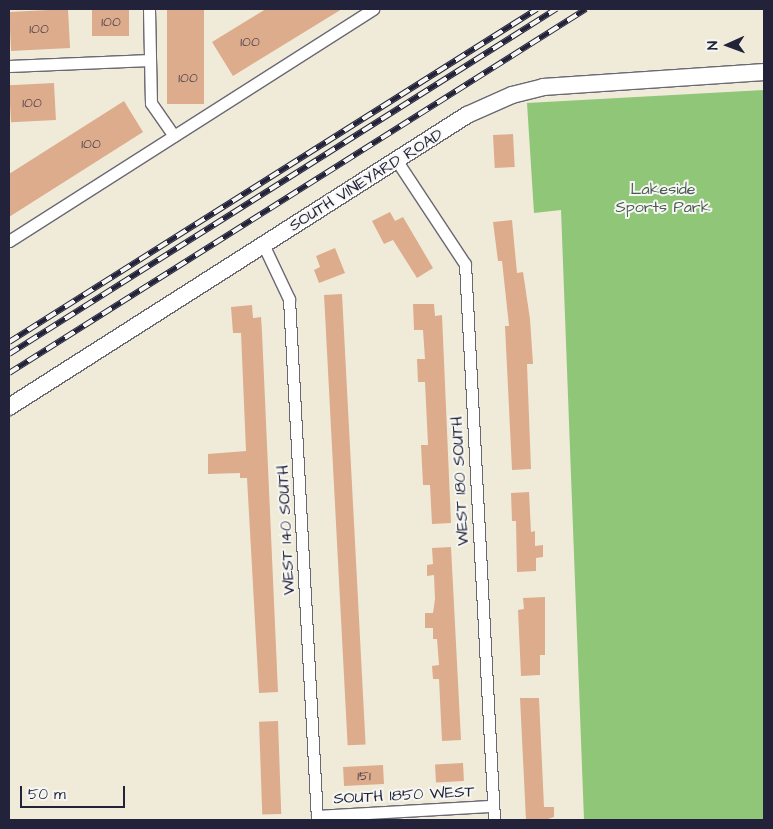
<!DOCTYPE html>
<html>
<head>
<meta charset="utf-8">
<style>
	body { margin:0 }
	#map { position:relative; width:773px; height:829px; overflow:hidden; background:#f0ebd9; font-family:"Architects Daughter",sans-serif }
	div>[style] { position:absolute }
	.green>* { inset:0; background:#8fc678 }
	.building>* { inset:0; background:#ddac8c; transform-origin:0 0 }
	.roads { filter:drop-shadow(1px 0 #6a6872) drop-shadow(-1px 0 #6a6872) drop-shadow(0 1px #6a6872) drop-shadow(0 -1px #6a6872) }
	.street>* { height:11px; margin:-5.5px; padding:0 5.5px; transform-origin:5.5px; border-radius:5.5px; background:#fff }
	.secondary>* { height:16px; margin:-8px; padding:0 8px; transform-origin:8px; border-radius:8px; background:#fff }
	.rail>* { height:5.5px; margin-top:-2.75px; transform-origin:0; background:repeating-linear-gradient(90deg,#f6f6f2 0 11px,#22223b 0 22px); box-sizing:border-box; border-block:1px solid #22223b }
	span { translate:-50% -50%; white-space:nowrap; text-align:center; line-height:1.15; -webkit-text-stroke:4px #f6f6f2; paint-order:stroke }
	.number-label { font-size:14px; color:#51444f }
	.number-label span { -webkit-text-stroke-width:0 }
	.street-label { font-size:16px; color:#22223b }
	.park-label { font-size:16px; color:#485b50 }
	.frame { position:absolute; inset:0; border:10px solid #22223b; pointer-events:none }
	.north { position:absolute; left:703px; top:20px; width:50px; height:50px; -webkit-text-stroke:4px #f6f6f2; paint-order:stroke; rotate:268deg; font-size:14px; font-weight:700; line-height:20px; text-align:center; color:#22223b }
	.north::after { content:''; display:block; margin:auto; width:18px; height:22px; background:#22223b; clip-path:polygon(50% 0,100% 100%,50% 72%,0 100%) }
	.scale { position:absolute; left:20px; top:786px; width:105px; height:22px; box-sizing:border-box; border:2px solid #22223b; border-top:0; padding-left:6px; font-size:15px; line-height:18px; white-space:nowrap; color:#22223b; -webkit-text-stroke:4px #f6f6f2; paint-order:stroke }
</style>
</head>
<body>
<div id="map">
	<div class="green">
		<i style="clip-path:polygon(764px 90px,764px 820px,584px 820px,561px 210px,534px 213px,527px 103px)"></i>
	</div>
	<div class="building">
		<i style="left:68px;top:9px;width:39px;height:59px;rotate:87deg"></i>
		<i style="left:92px;top:9px;width:37px;height:27px"></i>
		<i style="left:167px;top:9px;width:37px;height:95px"></i>
		<i style="clip-path:polygon(266px 9px,342px 9px,233px 76px,212px 42px)"></i>
		<i style="left:54px;top:83px;width:37px;height:45px;rotate:87deg"></i>
		<i style="clip-path:polygon(124px 101px,143px 132px,9px 217px,9px 174px)"></i>
		<i style="left:513px;top:134px;width:33px;height:20px;rotate:87deg"></i>
		<i style="clip-path:polygon(390px 212px,395px 221px,403px 217px,433px 268px,417px 278px,393px 240px,384px 244px,372px 221px)"></i>
		<i style="clip-path:polygon(512px 220px,517px 273px,523px 272px,530px 319px,533px 364px,527px 364px,531px 469px,512px 470px,505px 326px,509px 326px,502px 261px,498px 261px,493px 222px)"></i>
		<i style="clip-path:polygon(335px 248px,345px 273px,319px 283px,314px 270px,320px 267px,316px 256px)"></i>
		<i style="left:342px;top:294px;width:451px;height:18px;rotate:87deg"></i>
		<i style="clip-path:polygon(413px 304px,434px 304px,435px 316px,442px 315px,451px 523px,432px 524px,430px 485px,423px 485px,421px 445px,428px 445px,425px 382px,418px 382px,417px 359px,425px 359px,423px 330px,414px 330px)"></i>
		<i style="clip-path:polygon(252px 305px,253px 318px,261px 317px,262px 332px,278px 692px,259px 693px,247px 478px,240px 478px,240px 473px,208px 474px,208px 454px,246px 451px,241px 333px,233px 333px,231px 307px)"></i>
		<i style="clip-path:polygon(529px 492px,531px 532px,535px 531px,535px 546px,543px 545px,543px 557px,536px 558px,536px 571px,517px 572px,516px 521px,512px 521px,511px 493px)"></i>
		<i style="clip-path:polygon(451px 547px,461px 740px,442px 741px,439px 679px,433px 679px,432px 666px,439px 665px,437px 639px,433px 639px,433px 628px,425px 628px,425px 613px,433px 613px,435px 599px,434px 575px,427px 576px,427px 565px,433px 564px,432px 548px)"></i>
		<i style="clip-path:polygon(545px 597px,545px 655px,540px 655px,540px 675px,521px 676px,518px 610px,524px 609px,523px 598px)"></i>
		<i style="clip-path:polygon(520px 698px,539px 698px,544px 807px,554px 807px,554px 817px,545px 820px,526px 820px)"></i>
		<i style="left:278px;top:721px;width:93px;height:19px;rotate:88deg"></i>
		<i style="left:463px;top:763px;width:18px;height:28px;rotate:87deg"></i>
		<i style="left:383px;top:765px;width:19px;height:40px;rotate:87deg"></i>
	</div>
	<div class="roads">
		<div class="street">
			<i style="left:149px;top:9px;width:94px;rotate:88.8deg"></i>
			<i style="left:151px;top:103px;width:40px;rotate:55.1deg"></i>
			<i style="left:9px;top:66px;width:141px;rotate:-2.4deg"></i>
			<i style="left:397px;top:161px;width:123px;rotate:56.6deg"></i>
			<i style="left:465px;top:264px;width:557px;rotate:87.01deg"></i>
			<i style="left:9px;top:241px;width:432px;rotate:-32.5deg"></i>
			<i style="left:263px;top:244px;width:61px;rotate:64.7deg"></i>
			<i style="left:289px;top:299px;width:522px;rotate:86.92deg"></i>
			<i style="left:317px;top:816px;width:176px;rotate:-3.3deg"></i>
		</div>
		<div class="secondary">
			<i style="left:9px;top:407px;width:543px;rotate:-32.52deg"></i>
			<i style="left:467px;top:115px;width:49px;rotate:-24deg"></i>
			<i style="left:512px;top:95px;width:32px;rotate:-14deg"></i>
			<i style="left:543px;top:87px;width:222px;rotate:-3.9deg"></i>
		</div>
	</div>
	<div class="rail">
		<i style="left:9px;top:342px;width:624px;rotate:-32.24deg"></i>
		<i style="left:9px;top:354px;width:647px;rotate:-32.24deg"></i>
		<i style="left:9px;top:373px;width:682px;rotate:-32.25deg"></i>
	</div>
	<div class="number-label">
		<span style="left:111px;top:22px">100</span>
		<span style="left:39px;top:29px">100</span>
		<span style="left:250px;top:42px">100</span>
		<span style="left:188px;top:78px">100</span>
		<span style="left:32px;top:103px">100</span>
		<span style="left:91px;top:144px">100</span>
		<span style="left:364px;top:776px">151</span>
	</div>
	<div class="street-label">
		<span style="left:366px;top:180px;rotate:-32deg">SOUTH VINEYARD ROAD</span>
		<span style="left:460px;top:481px;rotate:-93deg">WEST 180 SOUTH</span>
		<span style="left:286px;top:530px;rotate:-93deg">WEST 140 SOUTH</span>
		<span style="left:404px;top:795px;rotate:-3deg">SOUTH 1850 WEST</span>
	</div>
	<div class="park-label">
		<span style="left:663px;top:198px">Lakeside<br>Sports Park</span>
	</div>
	<div class="frame"></div>
	<div class="north">N</div>
	<div class="scale">50 m</div>
</div>
</body>
</html>
